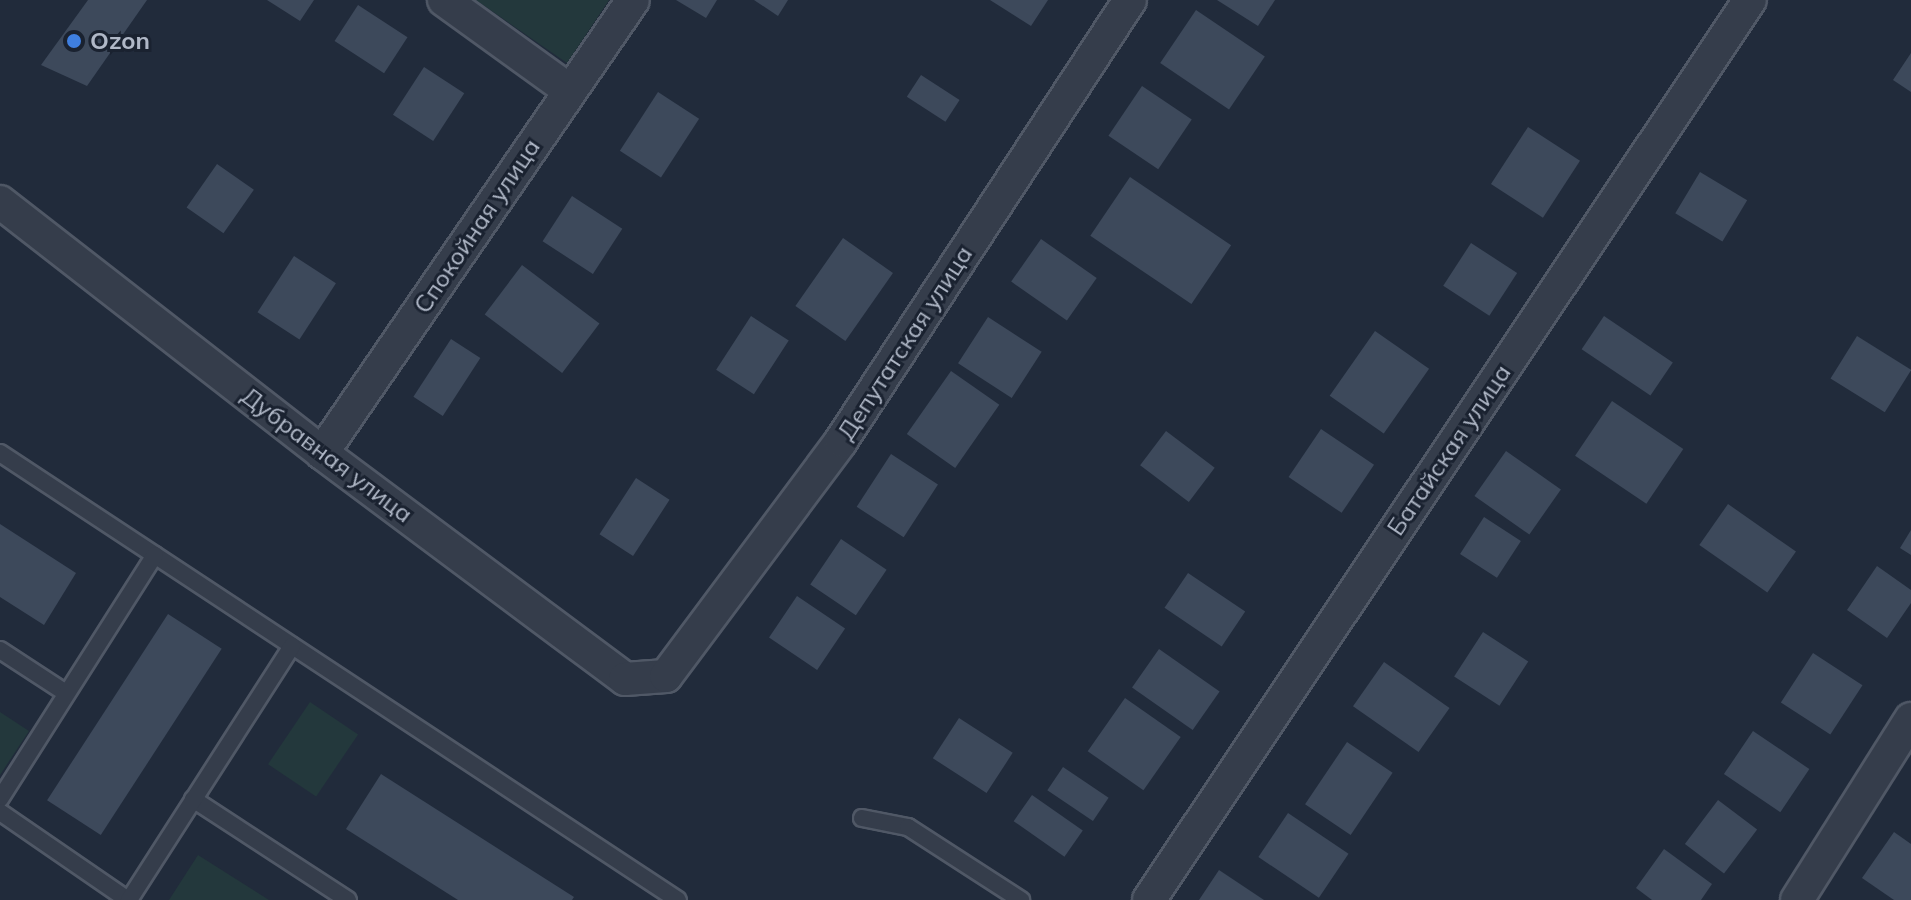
<!DOCTYPE html>
<html>
<head>
<meta charset="utf-8">
<style>
	body { margin:0 }
	#map { position:relative; width:1911px; height:900px; overflow:hidden; background:#212b3b; font-family:Mulish,sans-serif }
	div>[style] { position:absolute }
	.green>* { inset:0; background:#23383c; transform-origin:0 0 }
	.building>* { inset:0; background:#3d495b; transform-origin:0 0 }
	.roads { filter:drop-shadow(2px 0 #505866) drop-shadow(-2px 0 #505866) drop-shadow(0 2px #505866) drop-shadow(0 -2px #505866) }
	.service>* { height:16px; margin:-8px; padding:0 8px; transform-origin:8px; border-radius:8px; background:#353d4b }
	.minor>* { height:32px; margin:-16px; padding:0 16px; transform-origin:16px; border-radius:16px; background:#353d4b }
	.dots>* { width:22px; height:22px; translate:-50% -50%; box-sizing:border-box; border:4px solid #1a2230; border-radius:50% }
	span { translate:-50% -50%; white-space:nowrap; text-align:center; line-height:1.15; -webkit-text-stroke:6px #1a2230; paint-order:stroke }
	.poi-label { font-size:24px; color:#b0b8c7; font-weight:700 }
	.left { translate:0 -50%; text-align:left }
	.street-label { font-size:24px; color:#b0b8c7 }
</style>
</head>
<body>
<div id="map">
	<div class="green">
		<i style="clip-path:polygon(476px 0,609px 0,567px 63px)"></i>
		<i style="left:310px;top:702px;width:58px;height:75px;rotate:34deg"></i>
		<i style="clip-path:polygon(0 712px,29px 731px,0 775px)"></i>
		<i style="clip-path:polygon(198px 855px,269px 900px,169px 900px)"></i>
	</div>
	<div class="building">
		<i style="clip-path:polygon(88px 0,147px 0,87px 86px,41px 65px)"></i>
		<i style="clip-path:polygon(267px 0,314px 0,300px 21px)"></i>
		<i style="clip-path:polygon(676px 0,717px 0,706px 18px)"></i>
		<i style="clip-path:polygon(754px 0,788px 0,778px 16px)"></i>
		<i style="clip-path:polygon(990px 0,1048px 0,1031px 26px)"></i>
		<i style="clip-path:polygon(1217px 0,1275px 0,1258px 26px)"></i>
		<i style="left:358px;top:5px;width:59px;height:43px;rotate:33deg"></i>
		<i style="left:1196px;top:10px;width:83px;height:64px;rotate:34deg"></i>
		<i style="clip-path:polygon(1911px 53px,1911px 92px,1893px 80px)"></i>
		<i style="left:424px;top:67px;width:48px;height:57px;rotate:33deg"></i>
		<i style="left:921px;top:75px;width:46px;height:26px;rotate:33deg"></i>
		<i style="left:1142px;top:86px;width:60px;height:60px;rotate:34deg"></i>
		<i style="left:658px;top:92px;width:49px;height:70px;rotate:33deg"></i>
		<i style="left:1528px;top:127px;width:62px;height:68px;rotate:33deg"></i>
		<i style="left:217px;top:164px;width:45px;height:53px;rotate:35deg"></i>
		<i style="left:1700px;top:172px;width:55px;height:48px;rotate:31deg"></i>
		<i style="left:1130px;top:177px;width:122px;height:71px;rotate:34deg"></i>
		<i style="left:572px;top:196px;width:60px;height:54px;rotate:33deg"></i>
		<i style="left:843px;top:238px;width:61px;height:83px;rotate:35deg"></i>
		<i style="left:1041px;top:239px;width:68px;height:52px;rotate:35deg"></i>
		<i style="left:1471px;top:243px;width:55px;height:51px;rotate:33deg"></i>
		<i style="left:294px;top:256px;width:50px;height:67px;rotate:33deg"></i>
		<i style="left:522px;top:265px;width:97px;height:62px;rotate:37deg"></i>
		<i style="left:751px;top:316px;width:45px;height:64px;rotate:33deg"></i>
		<i style="left:1604px;top:316px;width:83px;height:40px;rotate:34deg"></i>
		<i style="left:988px;top:317px;width:64px;height:55px;rotate:33deg"></i>
		<i style="left:1375px;top:331px;width:66px;height:79px;rotate:35deg"></i>
		<i style="left:1857px;top:336px;width:64px;height:50px;rotate:32deg"></i>
		<i style="left:451px;top:339px;width:35px;height:69px;rotate:33deg"></i>
		<i style="left:951px;top:371px;width:59px;height:77px;rotate:35deg"></i>
		<i style="left:1612px;top:401px;width:86px;height:66px;rotate:34deg"></i>
		<i style="left:1321px;top:429px;width:64px;height:58px;rotate:34deg"></i>
		<i style="left:1166px;top:431px;width:61px;height:43px;rotate:37deg"></i>
		<i style="left:1506px;top:451px;width:67px;height:55px;rotate:35deg"></i>
		<i style="left:891px;top:454px;width:56px;height:63px;rotate:33deg"></i>
		<i style="left:636px;top:478px;width:40px;height:67px;rotate:33deg"></i>
		<i style="left:1728px;top:504px;width:83px;height:50px;rotate:35deg"></i>
		<i style="left:1484px;top:517px;width:44px;height:44px;rotate:33deg"></i>
		<i style="clip-path:polygon(0 524px,76px 573px,44px 625px,0 597px)"></i>
		<i style="clip-path:polygon(1911px 530px,1911px 555px,1900px 548px)"></i>
		<i style="left:841px;top:539px;width:55px;height:55px;rotate:34deg"></i>
		<i style="clip-path:polygon(1877px 566px,1911px 590px,1911px 603px,1887px 638px,1847px 610px)"></i>
		<i style="left:1188px;top:573px;width:69px;height:42px;rotate:34deg"></i>
		<i style="left:797px;top:596px;width:58px;height:50px;rotate:34deg"></i>
		<i style="left:168px;top:614px;width:64px;height:222px;rotate:33deg"></i>
		<i style="left:1483px;top:632px;width:54px;height:53px;rotate:33deg"></i>
		<i style="left:1159px;top:649px;width:74px;height:47px;rotate:35deg"></i>
		<i style="left:1813px;top:653px;width:59px;height:59px;rotate:33deg"></i>
		<i style="left:1384px;top:662px;width:80px;height:54px;rotate:35deg"></i>
		<i style="left:1125px;top:698px;width:68px;height:65px;rotate:35deg"></i>
		<i style="left:959px;top:718px;width:64px;height:48px;rotate:33deg"></i>
		<i style="left:1753px;top:731px;width:68px;height:52px;rotate:34deg"></i>
		<i style="left:1347px;top:742px;width:55px;height:75px;rotate:34deg"></i>
		<i style="left:1063px;top:767px;width:55px;height:28px;rotate:34deg"></i>
		<i style="clip-path:polygon(381px 774px,574px 897px,572px 900px,458px 900px,346px 829px)"></i>
		<i style="left:1032px;top:795px;width:62px;height:32px;rotate:35deg"></i>
		<i style="left:1718px;top:800px;width:49px;height:55px;rotate:37deg"></i>
		<i style="left:1288px;top:813px;width:73px;height:53px;rotate:34deg"></i>
		<i style="clip-path:polygon(1894px 832px,1911px 844px,1911px 900px,1894px 900px,1862px 878px)"></i>
		<i style="clip-path:polygon(1664px 849px,1712px 884px,1701px 900px,1652px 900px,1636px 888px)"></i>
		<i style="clip-path:polygon(1219px 870px,1264px 900px,1199px 900px)"></i>
	</div>
	<div class="roads">
		<div class="service">
			<i style="left:0;top:453px;width:812px;rotate:33.4deg"></i>
			<i style="left:0;top:650px;width:79px;rotate:33.1deg"></i>
			<i style="left:0;top:799px;width:289px;rotate:-57.6deg"></i>
			<i style="left:193px;top:799px;width:185px;rotate:33.1deg"></i>
			<i style="left:0;top:812px;width:155px;rotate:34.5deg"></i>
			<i style="left:862px;top:818px;width:47px;rotate:11.1deg"></i>
			<i style="left:908px;top:827px;width:135px;rotate:32.9deg"></i>
			<i style="left:129px;top:900px;width:302px;rotate:-57.3deg"></i>
		</div>
		<div class="minor">
			<i style="left:444px;top:0;width:155px;rotate:35.8deg"></i>
			<i style="left:0;top:202px;width:408px;rotate:37.9deg"></i>
			<i style="left:322px;top:453px;width:378px;rotate:36.7deg"></i>
			<i style="left:625px;top:679px;width:41px;rotate:-4.2deg"></i>
			<i style="left:666px;top:676px;width:293px;rotate:-53.3deg"></i>
			<i style="left:841px;top:441px;width:527px;rotate:-56.76deg"></i>
			<i style="left:322px;top:453px;width:549px;rotate:-55.53deg"></i>
			<i style="left:1149px;top:900px;width:1082px;rotate:-56.27deg"></i>
			<i style="left:1797px;top:900px;width:214px;rotate:-57.8deg"></i>
		</div>
	</div>
	<div class="dots">
		<i style="left:74px;top:41px;background:#3f7fe0"></i>
	</div>
	<div class="poi-label">
		<span class="left" style="left:90px;top:41px">Ozon</span>
	</div>
	<div class="street-label">
		<span style="left:477px;top:226px;rotate:-56deg">Спокойная улица</span>
		<span style="left:905px;top:343px;rotate:-57deg">Депутатская улица</span>
		<span style="left:1449px;top:450px;rotate:-56deg">Батайская улица</span>
		<span style="left:327px;top:455px;rotate:37deg">Дубравная улица</span>
	</div>
</div>
</body>
</html>
